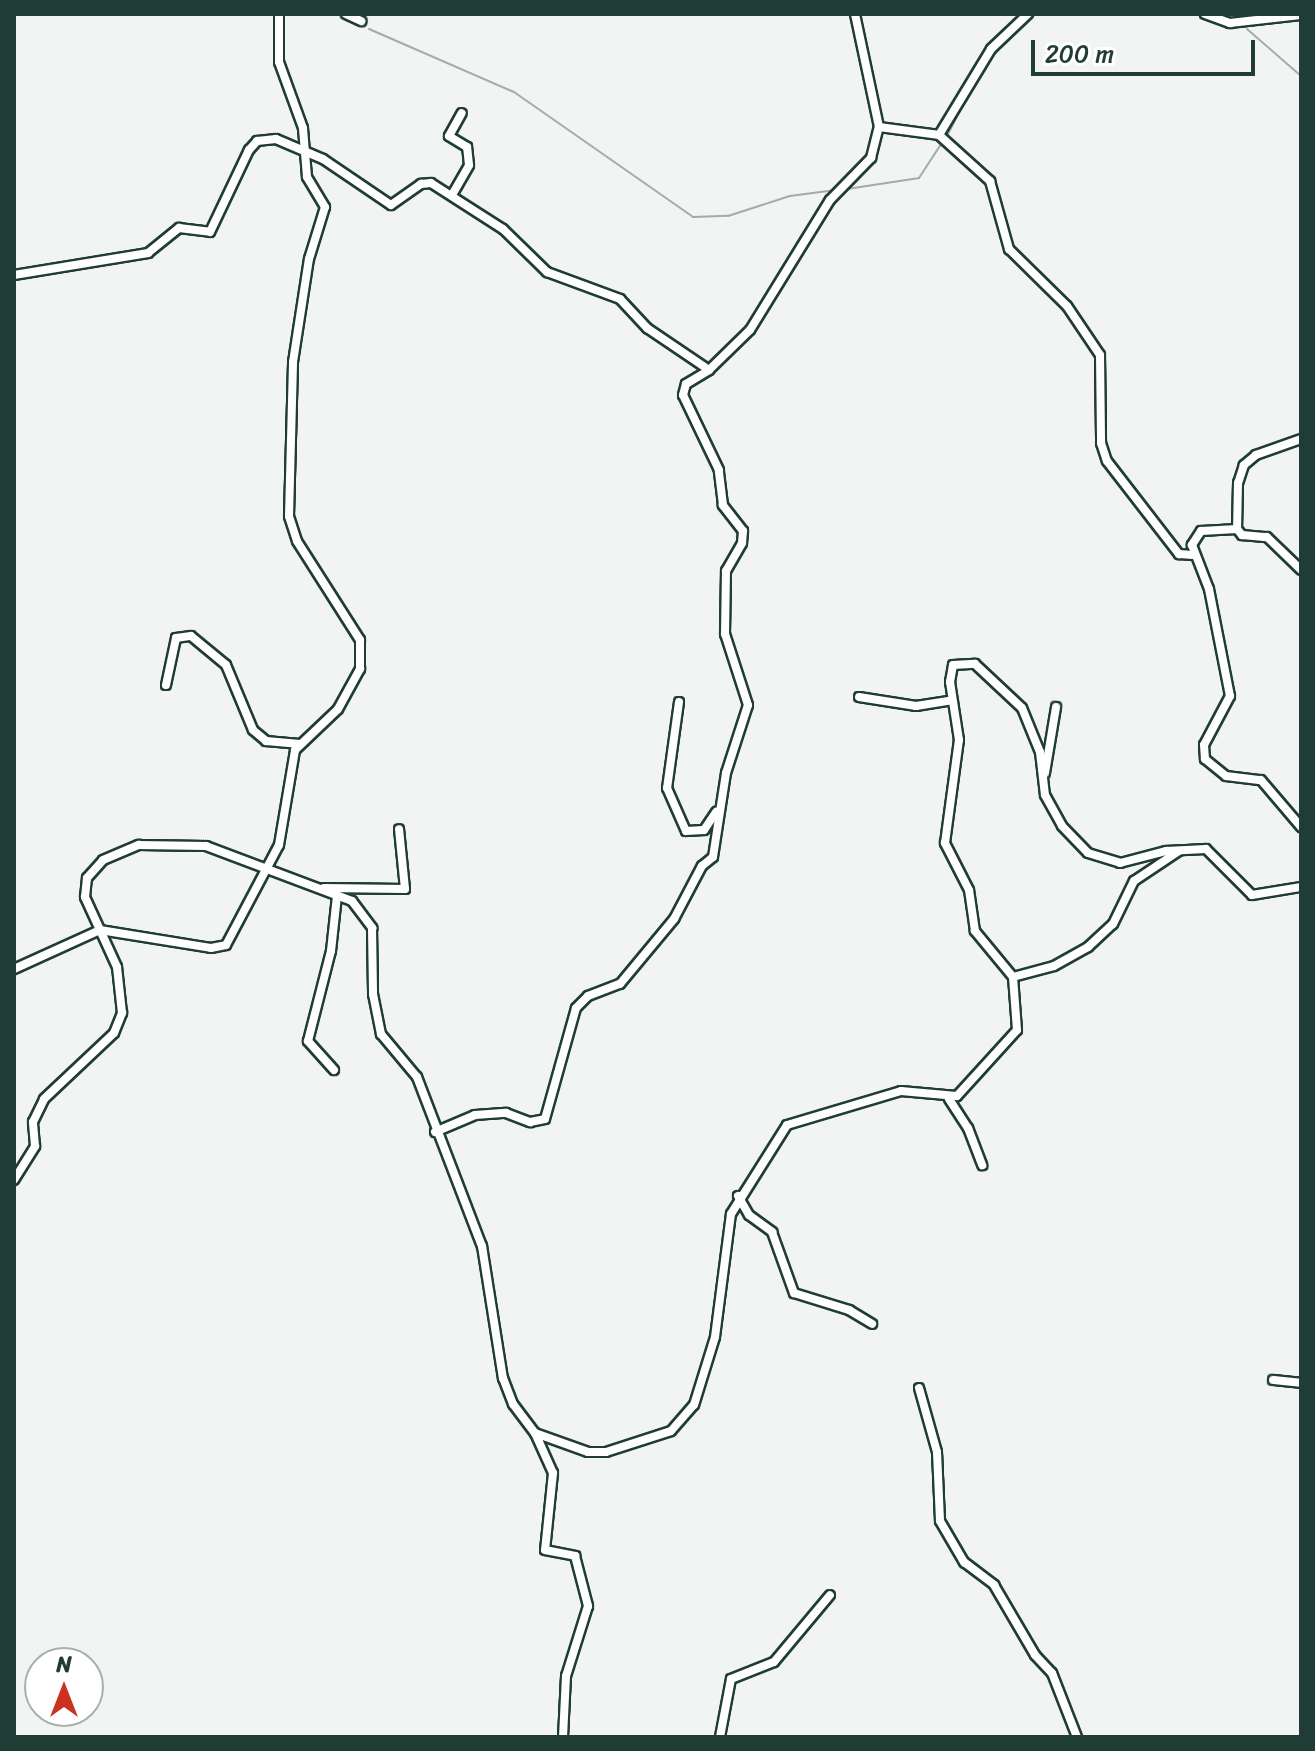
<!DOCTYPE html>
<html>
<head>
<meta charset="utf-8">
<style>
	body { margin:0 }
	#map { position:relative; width:1315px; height:1751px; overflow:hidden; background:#f2f3f3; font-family:Sriracha,sans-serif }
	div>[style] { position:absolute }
	.stream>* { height:2px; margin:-1px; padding:0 1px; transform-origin:1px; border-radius:1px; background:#a1adaa }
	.roads { filter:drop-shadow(2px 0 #1f3d34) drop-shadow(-2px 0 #1f3d34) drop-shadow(0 2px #1f3d34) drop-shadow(0 -2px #1f3d34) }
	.minor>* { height:8px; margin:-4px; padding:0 4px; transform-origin:4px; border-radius:4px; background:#fff }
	span { translate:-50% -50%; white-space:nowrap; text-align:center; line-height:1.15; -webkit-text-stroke:7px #fff; paint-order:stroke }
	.frame { position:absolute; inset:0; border:16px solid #1f3d34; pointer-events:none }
	.north { position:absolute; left:24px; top:1647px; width:80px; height:80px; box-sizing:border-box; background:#fff; border:2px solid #a5b1ae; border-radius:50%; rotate:0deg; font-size:22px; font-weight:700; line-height:32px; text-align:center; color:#1f3d34 }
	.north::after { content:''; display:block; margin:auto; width:28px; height:36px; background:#c8321e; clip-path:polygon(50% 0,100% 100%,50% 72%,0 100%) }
	.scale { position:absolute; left:1031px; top:40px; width:224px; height:36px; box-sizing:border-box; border:4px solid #1f3d34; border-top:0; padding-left:10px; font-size:24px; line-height:28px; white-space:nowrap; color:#1f3d34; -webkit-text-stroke:6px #fff; paint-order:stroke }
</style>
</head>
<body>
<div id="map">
	<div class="stream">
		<i style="left:1240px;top:14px;width:3px;rotate:72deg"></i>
		<i style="left:1208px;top:20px;width:17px;rotate:17deg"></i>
		<i style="left:369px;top:29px;width:158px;rotate:23.5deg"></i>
		<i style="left:514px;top:92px;width:218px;rotate:34.9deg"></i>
		<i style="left:693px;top:217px;width:35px;rotate:-2deg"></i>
		<i style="left:728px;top:216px;width:65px;rotate:-17.9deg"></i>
		<i style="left:790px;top:196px;width:46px;rotate:-7.4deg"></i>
		<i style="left:1247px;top:29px;width:72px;rotate:41deg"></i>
		<i style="left:947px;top:136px;width:57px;rotate:-63deg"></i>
		<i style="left:847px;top:189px;width:73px;rotate:-8.7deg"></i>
		<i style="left:919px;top:178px;width:44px;rotate:-57deg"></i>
	</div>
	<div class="roads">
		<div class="minor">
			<i style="left:346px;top:14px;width:17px;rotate:25deg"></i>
			<i style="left:1205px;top:14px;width:27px;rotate:20deg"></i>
			<i style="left:1230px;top:23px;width:71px;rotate:-6.4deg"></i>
			<i style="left:879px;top:127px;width:61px;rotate:7.6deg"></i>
			<i style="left:939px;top:135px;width:69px;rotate:42deg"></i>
			<i style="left:990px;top:181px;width:71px;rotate:74.4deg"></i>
			<i style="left:1009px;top:249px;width:81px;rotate:44.5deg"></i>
			<i style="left:1067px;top:306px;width:59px;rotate:56deg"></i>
			<i style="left:1100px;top:355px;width:88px;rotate:89.3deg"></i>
			<i style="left:1101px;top:443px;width:19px;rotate:72deg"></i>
			<i style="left:1107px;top:461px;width:118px;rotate:52.3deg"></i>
			<i style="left:1179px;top:554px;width:14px;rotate:4deg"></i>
			<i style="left:939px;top:135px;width:100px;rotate:-58.8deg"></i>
			<i style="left:991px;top:49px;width:51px;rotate:-43.4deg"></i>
			<i style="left:452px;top:195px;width:34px;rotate:-60deg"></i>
			<i style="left:469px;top:165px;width:18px;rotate:-96deg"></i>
			<i style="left:467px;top:147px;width:21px;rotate:-149deg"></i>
			<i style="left:449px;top:136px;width:26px;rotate:-61deg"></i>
			<i style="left:14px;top:275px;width:136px;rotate:-9.3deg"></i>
			<i style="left:148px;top:253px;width:40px;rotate:-39deg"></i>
			<i style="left:179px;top:228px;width:31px;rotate:7deg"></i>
			<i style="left:210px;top:232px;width:91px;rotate:-64.6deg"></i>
			<i style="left:249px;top:150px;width:12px;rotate:-48deg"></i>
			<i style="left:257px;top:141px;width:19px;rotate:-6deg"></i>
			<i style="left:276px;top:139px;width:51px;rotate:23.1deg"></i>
			<i style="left:323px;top:159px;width:82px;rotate:34.1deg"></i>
			<i style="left:391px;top:205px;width:37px;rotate:-35deg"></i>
			<i style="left:421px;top:184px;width:10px;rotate:-6deg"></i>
			<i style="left:431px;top:183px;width:85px;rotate:32.6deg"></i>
			<i style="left:503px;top:229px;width:62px;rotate:44.3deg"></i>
			<i style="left:547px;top:272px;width:78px;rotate:20.3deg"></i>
			<i style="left:620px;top:299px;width:40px;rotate:47deg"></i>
			<i style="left:647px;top:328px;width:75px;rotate:34.1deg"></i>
			<i style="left:709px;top:370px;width:57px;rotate:-44.3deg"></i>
			<i style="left:750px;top:330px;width:153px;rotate:-58.4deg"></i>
			<i style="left:830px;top:200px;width:59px;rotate:-45.7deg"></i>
			<i style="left:871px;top:158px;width:32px;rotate:-76deg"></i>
			<i style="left:879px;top:127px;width:116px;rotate:-102deg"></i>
			<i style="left:1301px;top:439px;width:48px;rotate:160.4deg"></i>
			<i style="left:1256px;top:455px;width:16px;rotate:140deg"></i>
			<i style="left:1244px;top:465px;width:19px;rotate:108deg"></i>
			<i style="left:1238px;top:483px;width:46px;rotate:91.2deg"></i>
			<i style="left:1237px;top:529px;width:36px;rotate:177deg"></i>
			<i style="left:1201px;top:531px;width:17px;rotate:123deg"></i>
			<i style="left:1192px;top:545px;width:47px;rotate:68.9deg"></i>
			<i style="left:1209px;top:589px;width:109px;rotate:78.9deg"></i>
			<i style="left:1230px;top:696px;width:55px;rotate:118deg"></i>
			<i style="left:1204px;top:745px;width:14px;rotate:86deg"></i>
			<i style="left:1205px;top:759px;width:27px;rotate:39deg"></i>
			<i style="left:1226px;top:776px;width:35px;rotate:7deg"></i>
			<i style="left:1261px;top:780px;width:62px;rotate:49.6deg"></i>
			<i style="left:1237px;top:529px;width:8px;rotate:50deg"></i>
			<i style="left:1242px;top:535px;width:25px;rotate:5deg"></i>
			<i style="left:1267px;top:537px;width:47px;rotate:44.1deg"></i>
			<i style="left:166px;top:685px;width:48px;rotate:-78deg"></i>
			<i style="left:176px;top:638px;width:15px;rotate:-8deg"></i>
			<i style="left:191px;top:636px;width:45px;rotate:39.6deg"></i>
			<i style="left:226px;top:665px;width:70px;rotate:67.4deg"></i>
			<i style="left:253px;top:730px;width:17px;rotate:40deg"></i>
			<i style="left:266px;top:741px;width:34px;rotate:5deg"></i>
			<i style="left:859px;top:697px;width:58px;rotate:9deg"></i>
			<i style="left:916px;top:706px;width:36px;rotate:-9deg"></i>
			<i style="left:679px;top:702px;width:87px;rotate:97.9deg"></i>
			<i style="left:667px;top:788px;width:47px;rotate:66.2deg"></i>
			<i style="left:686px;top:831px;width:18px;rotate:-3deg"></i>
			<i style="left:704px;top:830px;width:22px;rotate:-56deg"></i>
			<i style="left:1045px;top:773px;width:67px;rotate:-80.5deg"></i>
			<i style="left:324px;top:888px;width:81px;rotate:0.7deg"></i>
			<i style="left:405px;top:889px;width:60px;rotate:-95.7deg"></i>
			<i style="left:14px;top:969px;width:94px;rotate:-24.4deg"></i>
			<i style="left:100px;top:930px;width:112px;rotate:9.2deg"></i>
			<i style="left:211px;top:948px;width:15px;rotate:-11deg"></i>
			<i style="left:226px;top:945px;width:113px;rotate:-62.1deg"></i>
			<i style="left:279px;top:845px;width:96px;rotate:-80.4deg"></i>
			<i style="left:295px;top:750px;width:59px;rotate:-43.6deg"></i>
			<i style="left:338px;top:709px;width:46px;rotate:-61.2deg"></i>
			<i style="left:360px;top:669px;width:29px;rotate:-90deg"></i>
			<i style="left:360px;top:640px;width:117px;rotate:-122.5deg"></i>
			<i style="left:297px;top:541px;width:26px;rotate:-108deg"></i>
			<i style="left:289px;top:516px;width:154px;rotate:-88.5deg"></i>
			<i style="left:293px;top:362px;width:104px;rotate:-81.2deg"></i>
			<i style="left:309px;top:259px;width:54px;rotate:-72.9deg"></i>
			<i style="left:325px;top:207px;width:35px;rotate:-121deg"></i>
			<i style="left:307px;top:177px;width:49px;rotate:-94.7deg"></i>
			<i style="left:303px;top:128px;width:70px;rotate:-110deg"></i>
			<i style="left:279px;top:62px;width:48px;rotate:-90deg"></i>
			<i style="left:1013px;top:977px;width:42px;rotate:-15deg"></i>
			<i style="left:1054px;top:966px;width:39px;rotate:-29deg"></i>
			<i style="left:1088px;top:947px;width:34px;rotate:-43deg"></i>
			<i style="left:1113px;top:924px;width:48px;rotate:-64deg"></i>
			<i style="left:1134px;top:881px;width:54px;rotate:-33.7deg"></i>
			<i style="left:334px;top:1070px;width:39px;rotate:-132deg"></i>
			<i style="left:308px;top:1041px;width:93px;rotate:-75.7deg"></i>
			<i style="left:331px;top:951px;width:55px;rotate:-83.8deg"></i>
			<i style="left:949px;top:1099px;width:35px;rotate:57deg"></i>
			<i style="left:968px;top:1128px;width:40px;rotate:69deg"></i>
			<i style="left:435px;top:1132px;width:43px;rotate:-23deg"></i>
			<i style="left:475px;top:1115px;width:31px;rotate:-4deg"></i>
			<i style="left:506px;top:1113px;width:26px;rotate:21deg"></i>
			<i style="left:530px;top:1122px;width:15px;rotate:-11deg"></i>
			<i style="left:545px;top:1119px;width:115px;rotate:-74.4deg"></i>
			<i style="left:576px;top:1008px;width:17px;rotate:-45deg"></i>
			<i style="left:588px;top:996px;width:34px;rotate:-21deg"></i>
			<i style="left:620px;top:984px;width:85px;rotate:-50.3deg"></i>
			<i style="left:674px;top:919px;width:60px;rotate:-62.2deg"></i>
			<i style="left:702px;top:866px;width:14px;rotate:-39deg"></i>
			<i style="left:713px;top:857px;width:85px;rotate:-81.2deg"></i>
			<i style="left:726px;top:773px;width:71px;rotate:-72.1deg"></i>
			<i style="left:748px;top:705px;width:75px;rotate:-107.9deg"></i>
			<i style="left:725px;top:634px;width:63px;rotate:-89.1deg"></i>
			<i style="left:726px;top:571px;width:32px;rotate:-60deg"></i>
			<i style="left:742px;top:543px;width:12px;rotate:-85deg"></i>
			<i style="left:743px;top:531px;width:33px;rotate:-128deg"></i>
			<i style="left:723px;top:505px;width:35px;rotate:-97deg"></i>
			<i style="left:719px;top:470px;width:83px;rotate:-115.6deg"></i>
			<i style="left:683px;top:395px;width:11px;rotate:-75deg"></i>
			<i style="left:686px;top:384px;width:27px;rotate:-31deg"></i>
			<i style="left:14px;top:1180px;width:40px;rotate:-58deg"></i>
			<i style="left:35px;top:1146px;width:24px;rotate:-95deg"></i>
			<i style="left:33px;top:1122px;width:25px;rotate:-64deg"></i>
			<i style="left:44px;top:1099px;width:96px;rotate:-43.3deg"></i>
			<i style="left:114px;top:1033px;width:22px;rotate:-68deg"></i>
			<i style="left:122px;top:1013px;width:46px;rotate:-96.2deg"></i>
			<i style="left:117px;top:967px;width:77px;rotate:-114.6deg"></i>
			<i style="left:85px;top:897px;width:19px;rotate:-84deg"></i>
			<i style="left:87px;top:878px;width:24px;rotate:-48deg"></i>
			<i style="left:103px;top:860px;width:39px;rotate:-23deg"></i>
			<i style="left:139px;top:845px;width:67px;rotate:0.9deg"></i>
			<i style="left:206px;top:846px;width:156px;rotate:20.6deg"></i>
			<i style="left:352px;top:901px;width:34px;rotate:53deg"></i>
			<i style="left:372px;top:928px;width:66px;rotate:89.1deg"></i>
			<i style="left:373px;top:994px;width:41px;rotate:78.7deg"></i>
			<i style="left:381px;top:1034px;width:56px;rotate:50.1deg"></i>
			<i style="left:417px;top:1077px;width:181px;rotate:69deg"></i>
			<i style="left:482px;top:1246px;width:134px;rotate:81deg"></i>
			<i style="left:503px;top:1378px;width:28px;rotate:69deg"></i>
			<i style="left:513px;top:1404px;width:36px;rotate:53deg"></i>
			<i style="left:535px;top:1433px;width:56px;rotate:19.7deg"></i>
			<i style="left:588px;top:1452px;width:18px"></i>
			<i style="left:606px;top:1452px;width:68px;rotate:-17.9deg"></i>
			<i style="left:671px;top:1431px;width:35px;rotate:-49deg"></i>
			<i style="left:694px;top:1405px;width:71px;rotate:-72.8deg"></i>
			<i style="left:715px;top:1337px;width:124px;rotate:-82.6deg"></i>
			<i style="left:731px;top:1214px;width:105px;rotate:-57.8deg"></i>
			<i style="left:787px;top:1125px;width:119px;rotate:-16.6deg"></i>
			<i style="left:901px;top:1091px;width:56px;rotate:5.1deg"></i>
			<i style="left:957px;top:1096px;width:89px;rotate:-47.7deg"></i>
			<i style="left:1017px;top:1030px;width:53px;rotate:-94.3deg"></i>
			<i style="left:1013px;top:977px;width:60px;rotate:-129.6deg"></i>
			<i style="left:975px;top:931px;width:41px;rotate:-98.3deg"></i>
			<i style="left:969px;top:890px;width:53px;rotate:-117.1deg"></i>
			<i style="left:945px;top:843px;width:104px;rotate:-82.3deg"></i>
			<i style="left:959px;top:740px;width:59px;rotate:-98.8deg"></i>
			<i style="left:950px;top:682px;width:17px;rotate:-80deg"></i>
			<i style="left:953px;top:665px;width:22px;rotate:-3deg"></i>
			<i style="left:975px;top:664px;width:64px;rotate:43.1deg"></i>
			<i style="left:1022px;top:708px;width:48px;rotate:67.8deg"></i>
			<i style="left:1040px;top:752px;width:43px;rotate:83.4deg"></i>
			<i style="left:1045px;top:795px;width:35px;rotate:61deg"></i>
			<i style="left:1062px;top:826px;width:37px;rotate:46deg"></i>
			<i style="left:1088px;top:853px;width:34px;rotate:17deg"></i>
			<i style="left:1120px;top:863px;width:48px;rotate:-14.6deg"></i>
			<i style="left:1166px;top:851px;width:40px;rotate:-2.9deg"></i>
			<i style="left:1206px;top:849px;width:65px;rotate:45deg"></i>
			<i style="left:1252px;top:895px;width:50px;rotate:-9.3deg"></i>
			<i style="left:738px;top:1196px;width:22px;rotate:60deg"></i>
			<i style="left:749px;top:1215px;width:29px;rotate:36deg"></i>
			<i style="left:772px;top:1232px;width:65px;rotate:70.2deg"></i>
			<i style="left:794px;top:1293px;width:58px;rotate:17.2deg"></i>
			<i style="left:849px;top:1310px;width:27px;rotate:31deg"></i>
			<i style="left:1273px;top:1380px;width:28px;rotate:6deg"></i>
			<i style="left:919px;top:1388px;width:66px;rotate:74.3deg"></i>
			<i style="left:937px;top:1452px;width:69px;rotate:87.5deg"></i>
			<i style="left:940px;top:1521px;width:48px;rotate:59.7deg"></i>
			<i style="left:964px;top:1562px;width:38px;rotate:37deg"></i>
			<i style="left:994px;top:1585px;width:81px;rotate:59.6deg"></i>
			<i style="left:1035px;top:1655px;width:25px;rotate:47deg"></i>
			<i style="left:1052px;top:1673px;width:69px;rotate:68.7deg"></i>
			<i style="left:535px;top:1433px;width:44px;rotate:65.8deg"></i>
			<i style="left:553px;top:1473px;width:77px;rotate:95.9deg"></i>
			<i style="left:545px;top:1550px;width:31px;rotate:11deg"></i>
			<i style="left:575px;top:1556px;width:52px;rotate:75.4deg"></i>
			<i style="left:588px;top:1606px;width:73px;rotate:107.4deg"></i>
			<i style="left:566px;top:1676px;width:61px;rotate:92.8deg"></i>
			<i style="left:720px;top:1737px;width:59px;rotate:-79.3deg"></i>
			<i style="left:731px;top:1679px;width:46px;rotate:-21.6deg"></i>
			<i style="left:774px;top:1662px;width:87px;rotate:-50.1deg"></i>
		</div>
	</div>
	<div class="frame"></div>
	<div class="north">N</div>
	<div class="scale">200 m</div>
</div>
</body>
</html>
